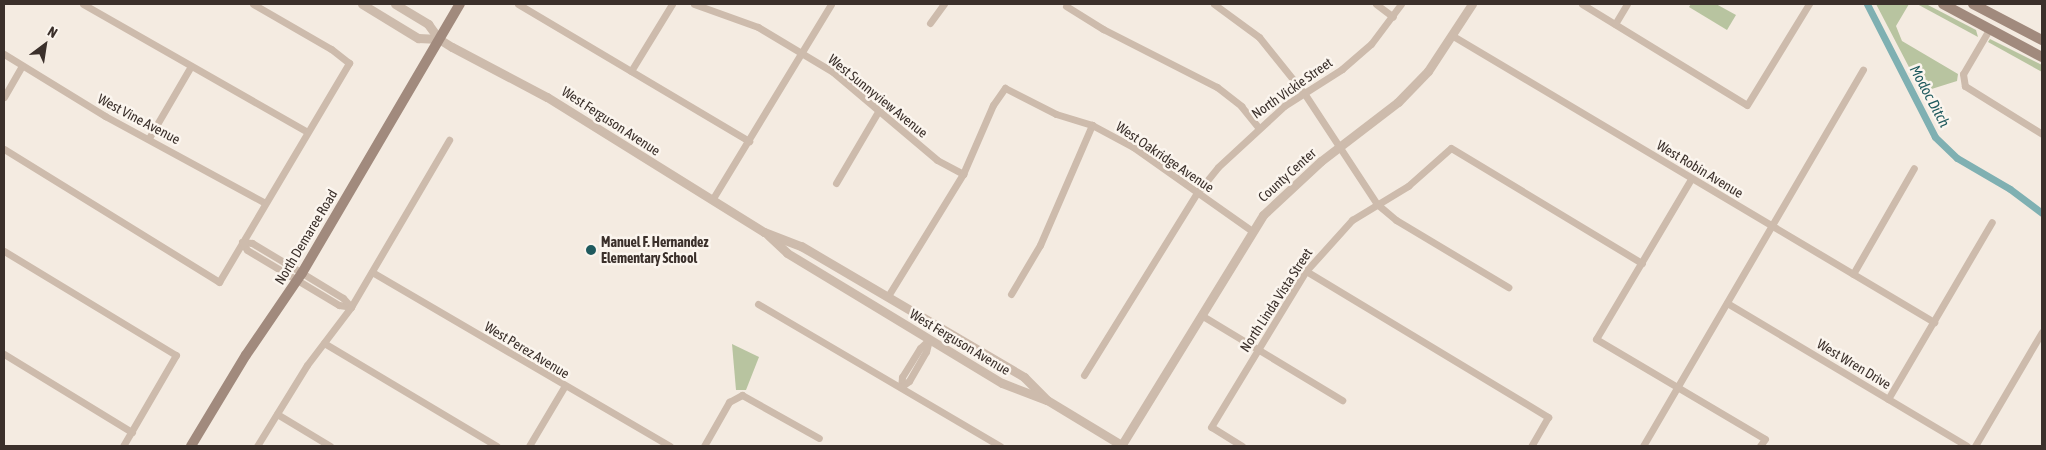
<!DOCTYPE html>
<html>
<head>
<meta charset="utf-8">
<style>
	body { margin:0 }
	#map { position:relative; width:2046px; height:450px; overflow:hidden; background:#f4ebe1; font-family:"Asap Condensed",sans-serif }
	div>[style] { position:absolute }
	.green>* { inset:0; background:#b8c4a0 }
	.canal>* { height:7px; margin:-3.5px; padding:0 3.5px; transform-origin:3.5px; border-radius:3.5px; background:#7fb0b2 }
	.minor>* { height:7px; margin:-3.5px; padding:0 3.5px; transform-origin:3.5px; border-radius:3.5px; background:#cdbbac }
	.tertiary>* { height:9px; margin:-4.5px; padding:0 4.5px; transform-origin:4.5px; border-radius:4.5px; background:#cdbbac }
	.secondary>* { height:10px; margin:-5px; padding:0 5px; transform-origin:5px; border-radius:5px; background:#a18a7d }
	.dots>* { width:14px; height:14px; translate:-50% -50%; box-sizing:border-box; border:2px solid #fbf5ee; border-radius:50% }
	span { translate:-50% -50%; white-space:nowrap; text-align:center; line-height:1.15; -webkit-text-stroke:5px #fbf5ee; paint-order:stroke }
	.street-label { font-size:14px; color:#3b302b }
	.poi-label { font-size:14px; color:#3b302b; font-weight:700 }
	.left { translate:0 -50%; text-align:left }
	.water-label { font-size:15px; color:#1f5a5e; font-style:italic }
	.frame { position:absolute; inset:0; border:5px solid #3b302b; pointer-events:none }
	.north { position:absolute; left:20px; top:20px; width:50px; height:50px; -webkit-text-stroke:4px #fbf5ee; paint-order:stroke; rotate:31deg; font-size:14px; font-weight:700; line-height:20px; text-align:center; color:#3b302b }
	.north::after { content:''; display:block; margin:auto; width:18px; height:22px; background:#3b302b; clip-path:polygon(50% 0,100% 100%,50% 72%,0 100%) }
</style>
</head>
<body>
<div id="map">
	<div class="green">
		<i style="clip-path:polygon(1691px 4px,1716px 4px,1736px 15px,1727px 30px,1689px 7px)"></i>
		<i style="clip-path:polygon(1876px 4px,1909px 4px,1896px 26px,1902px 41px,1958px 74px,1957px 81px,1922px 92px)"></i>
		<i style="clip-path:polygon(1917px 4px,1926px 4px,1976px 30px,1978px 37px)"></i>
		<i style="clip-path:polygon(1990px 39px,2042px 65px,2042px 72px,1988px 42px)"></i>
		<i style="clip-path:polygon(732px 344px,759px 357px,746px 390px,736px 390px)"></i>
	</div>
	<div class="canal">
		<i style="left:1867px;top:4px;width:149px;rotate:62.9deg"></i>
		<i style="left:1935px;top:137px;width:30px;rotate:44deg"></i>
		<i style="left:1957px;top:158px;width:61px;rotate:30.3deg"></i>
		<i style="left:2010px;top:189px;width:40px;rotate:37deg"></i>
	</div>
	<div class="minor">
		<i style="left:83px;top:4px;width:258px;rotate:29.7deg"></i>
		<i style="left:518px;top:4px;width:269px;rotate:30.7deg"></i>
		<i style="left:694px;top:4px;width:68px;rotate:19.8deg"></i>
		<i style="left:758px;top:27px;width:87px;rotate:31deg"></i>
		<i style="left:833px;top:72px;width:136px;rotate:40.2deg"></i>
		<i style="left:937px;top:160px;width:30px;rotate:28deg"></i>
		<i style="left:1214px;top:4px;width:56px;rotate:36.3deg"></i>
		<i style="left:1259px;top:37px;width:72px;rotate:51.2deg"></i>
		<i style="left:1304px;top:93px;width:133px;rotate:56.7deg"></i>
		<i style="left:1377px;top:204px;width:25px;rotate:40deg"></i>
		<i style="left:1396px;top:220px;width:131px;rotate:30.9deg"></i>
		<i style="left:1376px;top:4px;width:21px;rotate:37deg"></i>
		<i style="left:1582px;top:4px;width:193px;rotate:31.5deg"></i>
		<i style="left:1747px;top:105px;width:119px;rotate:-58.5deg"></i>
		<i style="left:1066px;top:6px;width:44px;rotate:31.9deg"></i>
		<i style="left:1103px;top:29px;width:128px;rotate:27deg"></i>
		<i style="left:1217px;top:87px;width:31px;rotate:38deg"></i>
		<i style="left:1241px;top:106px;width:27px;rotate:51deg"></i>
		<i style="left:930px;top:23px;width:24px;rotate:-54deg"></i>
		<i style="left:1615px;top:24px;width:23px;rotate:-59deg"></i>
		<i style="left:1990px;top:28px;width:53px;rotate:120.4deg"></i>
		<i style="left:1963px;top:74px;width:12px;rotate:81deg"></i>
		<i style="left:1965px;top:86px;width:91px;rotate:31.9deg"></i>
		<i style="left:1453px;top:36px;width:560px;rotate:30.74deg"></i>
		<i style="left:4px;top:54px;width:119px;rotate:31.5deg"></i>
		<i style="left:105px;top:116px;width:182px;rotate:28.5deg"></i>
		<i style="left:631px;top:71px;width:79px;rotate:-58.5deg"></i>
		<i style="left:4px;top:97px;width:36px;rotate:-60deg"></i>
		<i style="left:149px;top:138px;width:83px;rotate:-59.7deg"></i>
		<i style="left:4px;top:149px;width:253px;rotate:31.7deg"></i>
		<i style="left:219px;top:282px;width:255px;rotate:-59.3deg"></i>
		<i style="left:349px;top:63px;width:23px;rotate:-142deg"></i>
		<i style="left:331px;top:49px;width:90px;rotate:-150deg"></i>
		<i style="left:1691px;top:179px;width:186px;rotate:120.7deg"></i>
		<i style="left:1596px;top:339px;width:196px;rotate:30.6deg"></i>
		<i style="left:1765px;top:439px;width:9px;rotate:126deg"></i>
		<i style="left:836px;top:183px;width:85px;rotate:-59.5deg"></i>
		<i style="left:712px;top:200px;width:229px;rotate:-58.7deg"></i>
		<i style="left:242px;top:242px;width:9px;rotate:58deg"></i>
		<i style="left:247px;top:250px;width:107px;rotate:30.9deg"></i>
		<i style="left:339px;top:305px;width:12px;rotate:9deg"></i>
		<i style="left:242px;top:242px;width:10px;rotate:6deg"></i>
		<i style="left:252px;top:243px;width:58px;rotate:31deg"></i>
		<i style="left:302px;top:273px;width:48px;rotate:31.4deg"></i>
		<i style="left:343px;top:298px;width:12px;rotate:48deg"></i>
		<i style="left:4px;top:251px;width:201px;rotate:31.2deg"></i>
		<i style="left:176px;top:355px;width:105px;rotate:120.2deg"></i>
		<i style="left:1306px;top:271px;width:283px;rotate:31.1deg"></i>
		<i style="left:1548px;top:417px;width:34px;rotate:120deg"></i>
		<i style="left:372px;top:272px;width:345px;rotate:30.3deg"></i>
		<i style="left:1853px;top:274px;width:122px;rotate:-60.1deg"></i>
		<i style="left:1011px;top:294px;width:57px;rotate:-59.4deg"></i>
		<i style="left:1040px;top:245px;width:131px;rotate:-66.6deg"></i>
		<i style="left:888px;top:296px;width:143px;rotate:-58.4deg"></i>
		<i style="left:963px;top:174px;width:75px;rotate:-66.5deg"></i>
		<i style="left:993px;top:105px;width:21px;rotate:-55deg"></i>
		<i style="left:1005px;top:88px;width:57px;rotate:27deg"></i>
		<i style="left:1056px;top:114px;width:38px;rotate:17deg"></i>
		<i style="left:1092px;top:125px;width:47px;rotate:28.2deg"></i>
		<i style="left:1133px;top:147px;width:146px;rotate:35.2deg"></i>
		<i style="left:1727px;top:303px;width:279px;rotate:30.8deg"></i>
		<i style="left:758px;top:304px;width:281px;rotate:30.4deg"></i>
		<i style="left:1201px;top:315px;width:165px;rotate:31.1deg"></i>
		<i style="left:324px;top:343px;width:201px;rotate:30.8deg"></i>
		<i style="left:4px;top:354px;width:150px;rotate:31.4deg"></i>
		<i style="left:1084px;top:375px;width:214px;rotate:-58.2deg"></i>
		<i style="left:1197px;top:193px;width:33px;rotate:-51deg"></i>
		<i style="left:1218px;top:167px;width:90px;rotate:-42.7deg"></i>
		<i style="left:1284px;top:106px;width:69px;rotate:-32.5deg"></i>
		<i style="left:1342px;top:69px;width:38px;rotate:-41deg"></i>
		<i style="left:1371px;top:44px;width:50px;rotate:-53.1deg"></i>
		<i style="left:901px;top:387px;width:10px;rotate:-84deg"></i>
		<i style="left:902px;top:377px;width:34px;rotate:-58deg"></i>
		<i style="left:920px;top:348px;width:12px;rotate:-42deg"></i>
		<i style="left:901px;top:387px;width:10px;rotate:-37deg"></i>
		<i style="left:909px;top:381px;width:34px;rotate:-60deg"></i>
		<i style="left:926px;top:352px;width:12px;rotate:-76deg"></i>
		<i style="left:1888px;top:399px;width:205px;rotate:-59.6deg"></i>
		<i style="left:277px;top:414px;width:62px;rotate:31.1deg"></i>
		<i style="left:257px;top:446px;width:95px;rotate:-58.3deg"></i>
		<i style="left:307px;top:365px;width:73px;rotate:-52.8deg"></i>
		<i style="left:351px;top:307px;width:194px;rotate:-59.6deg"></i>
		<i style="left:529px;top:446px;width:69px;rotate:-59.3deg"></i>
		<i style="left:704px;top:446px;width:51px;rotate:-60.4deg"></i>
		<i style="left:729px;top:402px;width:15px;rotate:-28deg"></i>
		<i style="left:742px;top:395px;width:88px;rotate:29.2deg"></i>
		<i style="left:1242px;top:446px;width:36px;rotate:-148deg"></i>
		<i style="left:1211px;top:427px;width:183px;rotate:-58.7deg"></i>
		<i style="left:1306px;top:271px;width:69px;rotate:-48deg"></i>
		<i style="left:1352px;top:220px;width:66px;rotate:-31.3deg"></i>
		<i style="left:1408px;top:186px;width:57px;rotate:-41.5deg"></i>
		<i style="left:1451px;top:148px;width:223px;rotate:31.1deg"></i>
		<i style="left:1643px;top:446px;width:436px;rotate:-59.7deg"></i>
		<i style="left:1975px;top:446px;width:132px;rotate:-59.6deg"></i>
	</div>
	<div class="tertiary">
		<i style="left:362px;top:4px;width:66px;rotate:31.3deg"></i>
		<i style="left:418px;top:38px;width:21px;rotate:3deg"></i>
		<i style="left:395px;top:4px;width:39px;rotate:31deg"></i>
		<i style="left:428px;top:24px;width:19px;rotate:54deg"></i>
		<i style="left:439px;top:39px;width:15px;rotate:32deg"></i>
		<i style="left:452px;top:47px;width:107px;rotate:27.8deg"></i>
		<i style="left:547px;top:97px;width:256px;rotate:31.9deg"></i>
		<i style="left:764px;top:232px;width:40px;rotate:21deg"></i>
		<i style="left:801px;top:246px;width:259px;rotate:30.4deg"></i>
		<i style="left:1024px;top:377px;width:33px;rotate:45deg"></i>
		<i style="left:1047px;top:400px;width:89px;rotate:31.2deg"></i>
		<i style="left:768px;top:235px;width:26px;rotate:43deg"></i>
		<i style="left:787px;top:253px;width:251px;rotate:31.2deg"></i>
		<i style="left:1002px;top:383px;width:47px;rotate:21.1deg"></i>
		<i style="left:1121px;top:446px;width:271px;rotate:-58.4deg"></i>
		<i style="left:1263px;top:215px;width:79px;rotate:-43deg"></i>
		<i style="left:1321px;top:161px;width:97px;rotate:-37.5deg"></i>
		<i style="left:1398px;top:102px;width:43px;rotate:-45.9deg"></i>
		<i style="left:1428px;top:71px;width:80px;rotate:-56.7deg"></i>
	</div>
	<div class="secondary">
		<i style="left:1943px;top:4px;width:112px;rotate:28.2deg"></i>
		<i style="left:1973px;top:4px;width:78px;rotate:27.6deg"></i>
		<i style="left:191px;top:446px;width:106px;rotate:-58.9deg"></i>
		<i style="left:246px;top:355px;width:99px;rotate:-55.7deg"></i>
		<i style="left:302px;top:273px;width:312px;rotate:-59.6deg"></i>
	</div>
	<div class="dots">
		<i style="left:591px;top:250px;background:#1f5a5e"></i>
	</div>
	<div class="street-label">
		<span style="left:1292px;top:88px;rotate:-35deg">North Vickie Street</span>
		<span style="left:878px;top:96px;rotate:39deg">West Sunnyview Avenue</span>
		<span style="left:139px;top:119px;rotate:28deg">West Vine Avenue</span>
		<span style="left:611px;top:121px;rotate:33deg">West Ferguson Avenue</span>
		<span style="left:1165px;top:157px;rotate:34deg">West Oakridge Avenue</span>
		<span style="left:1700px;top:169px;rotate:31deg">West Robin Avenue</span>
		<span style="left:1287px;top:175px;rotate:-42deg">County Center</span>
		<span style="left:306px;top:237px;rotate:-59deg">North Demaree Road</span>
		<span style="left:1276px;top:300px;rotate:-57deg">North Linda Vista Street</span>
		<span style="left:960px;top:342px;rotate:31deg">West Ferguson Avenue</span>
		<span style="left:527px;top:350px;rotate:31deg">West Perez Avenue</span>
		<span style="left:1854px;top:364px;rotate:31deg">West Wren Drive</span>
	</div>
	<div class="poi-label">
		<span class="left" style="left:601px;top:250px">Manuel F. Hernandez<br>Elementary School</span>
	</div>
	<div class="water-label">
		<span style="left:1930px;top:96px;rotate:62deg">Modoc Ditch</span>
	</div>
	<div class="frame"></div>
	<div class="north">N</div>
</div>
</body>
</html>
